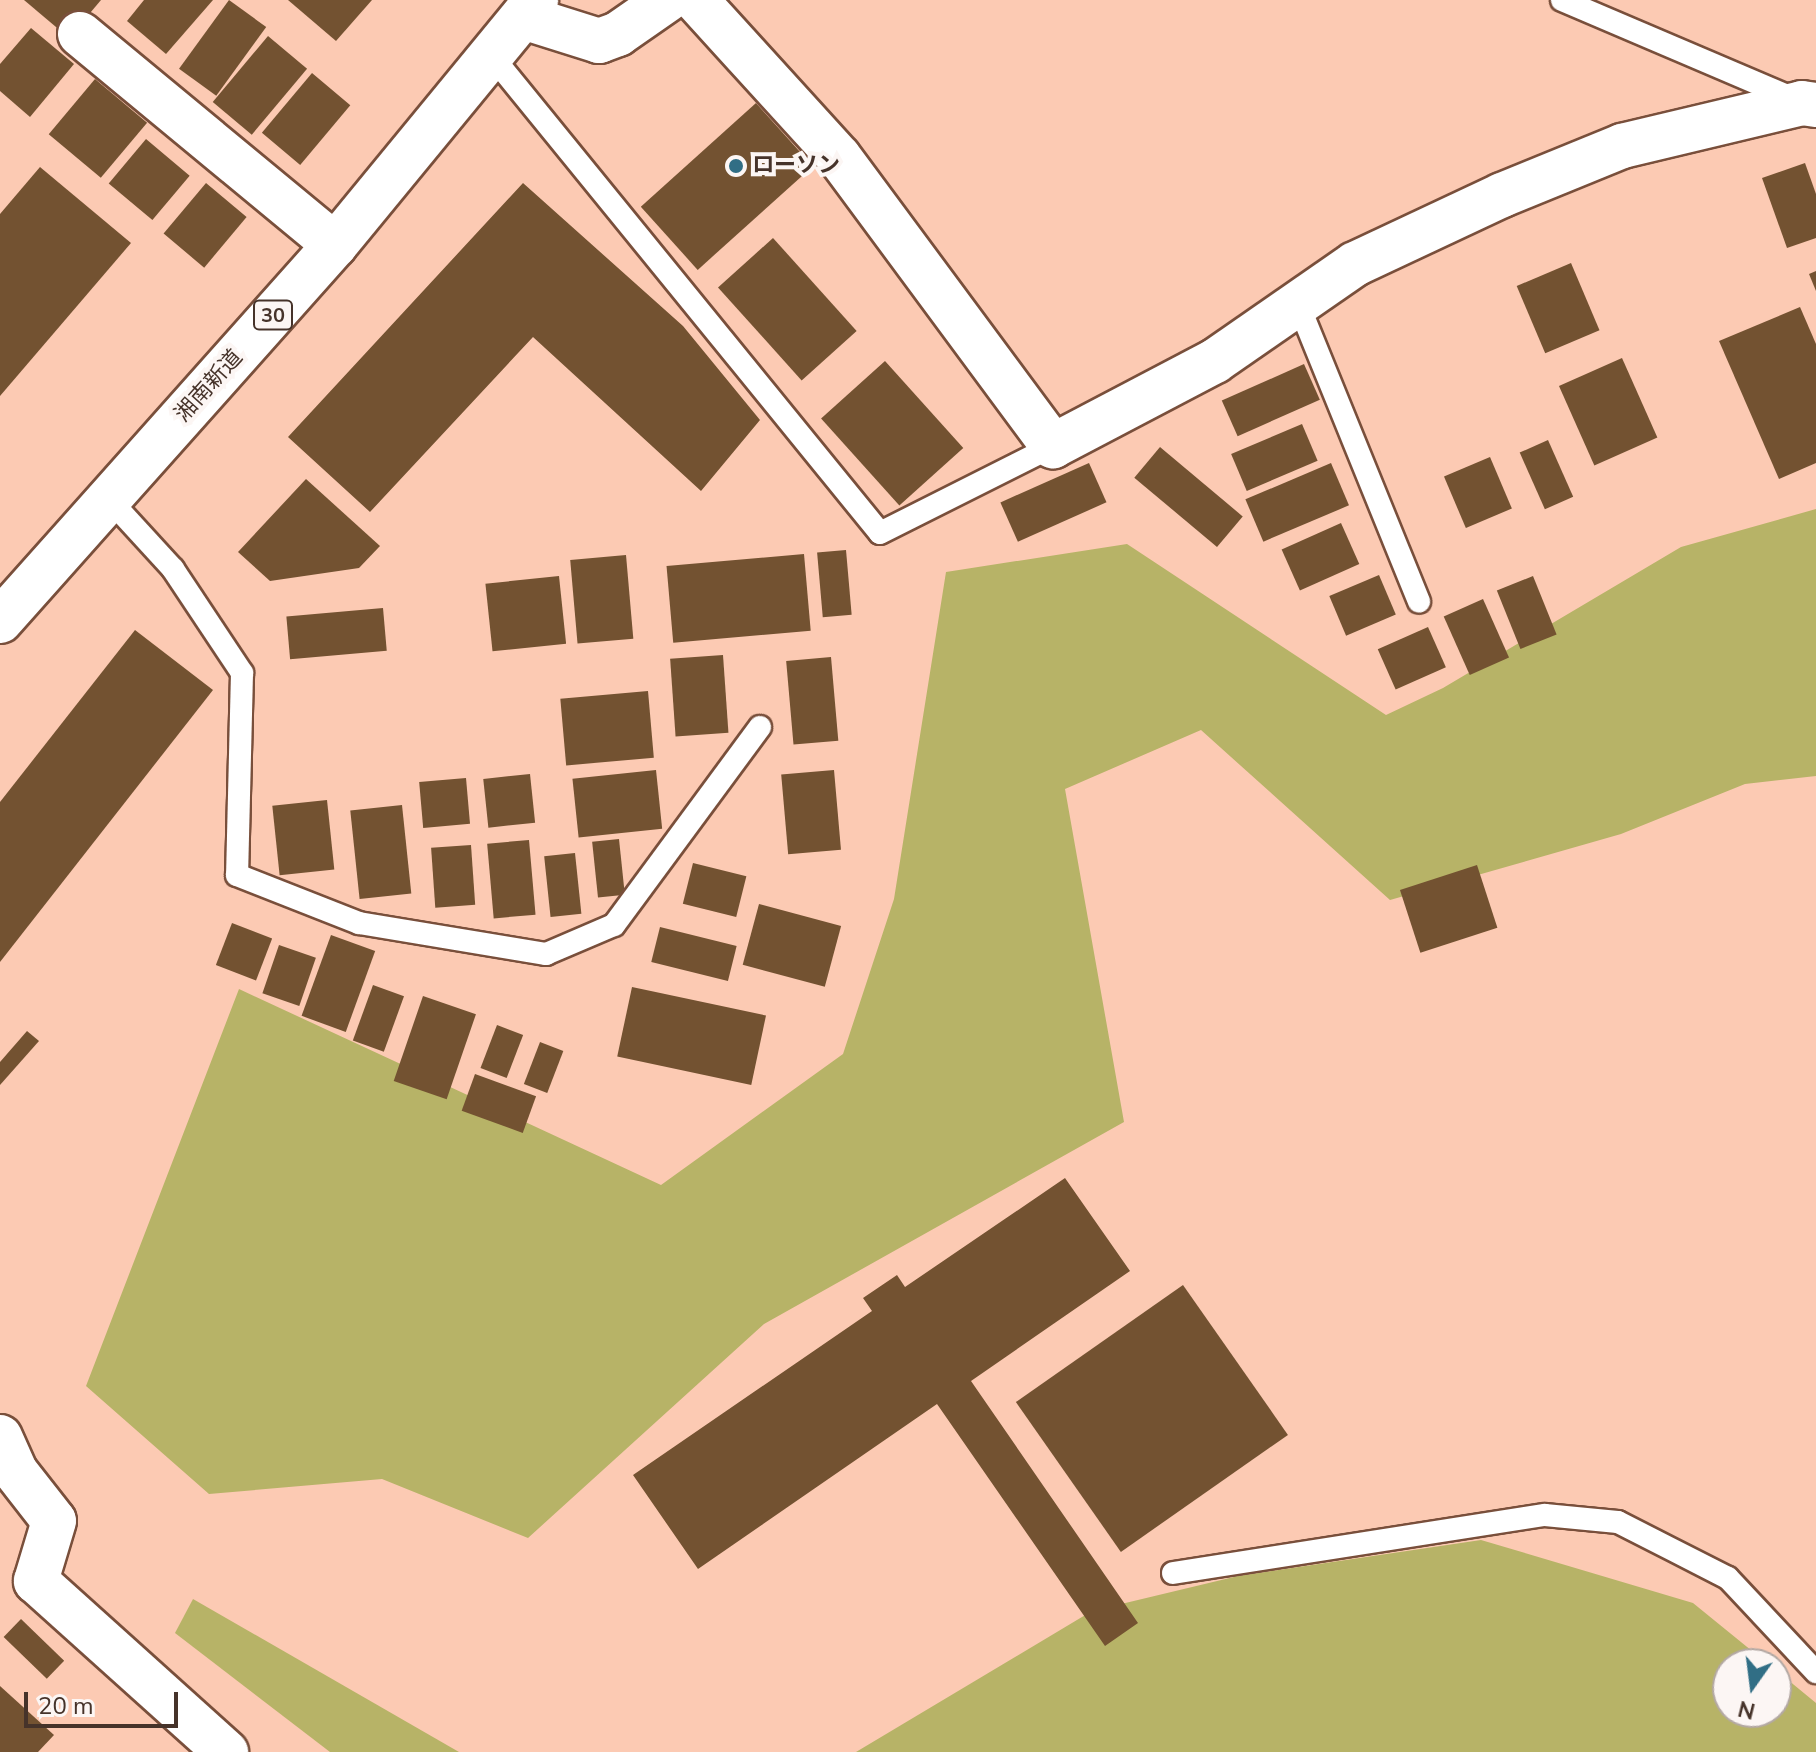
<!DOCTYPE html>
<html>
<head>
<meta charset="utf-8">
<style>
	body { margin:0 }
	#map { position:relative; width:1816px; height:1752px; overflow:hidden; background:#fccab3; font-family:"Nunito Sans","Noto Sans JP",sans-serif }
	div>[style] { position:absolute }
	.green>* { inset:0; background:#b7b367 }
	.building>* { inset:0; background:#735231; transform-origin:0 0 }
	.roads { filter:drop-shadow(2px 0 #794f3b) drop-shadow(-2px 0 #794f3b) drop-shadow(0 2px #794f3b) drop-shadow(0 -2px #794f3b) }
	.lane>* { height:22px; margin:-11px; padding:0 11px; transform-origin:11px; border-radius:11px; background:#fff }
	.street>* { height:44px; margin:-22px; padding:0 22px; transform-origin:22px; border-radius:22px; background:#fff }
	.primary>* { height:44px; margin:-22px; padding:0 22px; transform-origin:22px; border-radius:22px; background:#fff }
	.dots>* { width:22px; height:22px; translate:-50% -50%; box-sizing:border-box; border:4px solid #fcf6f4; border-radius:50% }
	span { translate:-50% -50%; white-space:nowrap; text-align:center; line-height:1.15; -webkit-text-stroke:8px #fcf6f4; paint-order:stroke }
	.shield-label span { padding:2px 6px; background:#fcf6f4; border:2px solid; border-radius:6px; -webkit-text-stroke-width:0 }
	.shield-label { font-size:20px; color:#46332a; font-weight:700 }
	.poi-label { font-size:22px; color:#46332a; font-weight:700 }
	.left { translate:0 -50%; text-align:left }
	.street-label { font-size:22px; color:#46332a }
	.north { position:absolute; left:1712px; top:1648px; width:80px; height:80px; box-sizing:border-box; background:#fcf6f4; border:2px solid #b3a8a3; border-radius:50%; rotate:194deg; font-size:22px; font-weight:700; line-height:32px; text-align:center; color:#46332a }
	.north::after { content:''; display:block; margin:auto; width:28px; height:36px; background:#316e85; clip-path:polygon(50% 0,100% 100%,50% 72%,0 100%) }
	.scale { position:absolute; left:24px; top:1692px; width:154px; height:36px; box-sizing:border-box; border:4px solid #46332a; border-top:0; padding-left:10px; font-size:24px; line-height:28px; white-space:nowrap; color:#46332a; -webkit-text-stroke:6px #fcf6f4; paint-order:stroke }
</style>
</head>
<body>
<div id="map">
	<div class="green">
		<i style="clip-path:polygon(1816px 509px,1816px 776px,1745px 784px,1621px 834px,1390px 900px,1201px 730px,1065px 789px,1124px 1122px,764px 1324px,528px 1538px,382px 1479px,209px 1494px,86px 1386px,239px 989px,661px 1185px,843px 1054px,894px 899px,946px 572px,1127px 544px,1386px 715px,1443px 688px,1681px 547px)"></i>
		<i style="clip-path:polygon(1481px 1540px,1693px 1603px,1768px 1664px,1728px 1664px,1728px 1712px,1776px 1712px,1776px 1670px,1816px 1703px,1816px 1752px,856px 1752px,1092px 1611px,1238px 1576px)"></i>
		<i style="clip-path:polygon(193px 1599px,459px 1752px,330px 1752px,175px 1633px)"></i>
	</div>
	<div class="building">
		<i style="clip-path:polygon(24px 0,101px 0,69px 38px)"></i>
		<i style="clip-path:polygon(144px 0,213px 0,166px 54px,127px 21px)"></i>
		<i style="left:229px;top:0;width:46px;height:85px;rotate:36deg"></i>
		<i style="clip-path:polygon(288px 0,372px 0,336px 41px)"></i>
		<i style="clip-path:polygon(31px 28px,74px 64px,30px 117px,0 91px,0 64px)"></i>
		<i style="left:268px;top:36px;width:51px;height:86px;rotate:40deg"></i>
		<i style="left:312px;top:73px;width:50px;height:78px;rotate:40deg"></i>
		<i style="left:95px;top:79px;width:68px;height:72px;rotate:40deg"></i>
		<i style="left:756px;top:103px;width:85px;height:155px;rotate:48deg"></i>
		<i style="left:146px;top:139px;width:57px;height:58px;rotate:40deg"></i>
		<i style="clip-path:polygon(1805px 163px,1816px 194px,1816px 238px,1787px 248px,1762px 178px)"></i>
		<i style="clip-path:polygon(40px 167px,131px 243px,0 396px,0 214px)"></i>
		<i style="left:206px;top:183px;width:53px;height:66px;rotate:40deg"></i>
		<i style="clip-path:polygon(523px 183px,683px 326px,760px 420px,701px 491px,533px 337px,370px 512px,288px 437px)"></i>
		<i style="left:773px;top:238px;width:125px;height:74px;rotate:48deg"></i>
		<i style="left:1571px;top:263px;width:73px;height:59px;rotate:67deg"></i>
		<i style="clip-path:polygon(1816px 271px,1816px 291px,1809px 274px)"></i>
		<i style="clip-path:polygon(1800px 307px,1816px 344px,1816px 463px,1779px 479px,1719px 341px)"></i>
		<i style="left:1622px;top:358px;width:87px;height:69px;rotate:66deg"></i>
		<i style="left:885px;top:361px;width:117px;height:86px;rotate:48deg"></i>
		<i style="left:1304px;top:364px;width:39px;height:90px;rotate:66deg"></i>
		<i style="left:1302px;top:424px;width:40px;height:77px;rotate:67deg"></i>
		<i style="left:1548px;top:440px;width:62px;height:31px;rotate:66deg"></i>
		<i style="left:1160px;top:447px;width:108px;height:40px;rotate:40deg"></i>
		<i style="left:1490px;top:457px;width:56px;height:50px;rotate:67deg"></i>
		<i style="left:1089px;top:463px;width:43px;height:97px;rotate:66deg"></i>
		<i style="left:1331px;top:463px;width:46px;height:93px;rotate:67deg"></i>
		<i style="clip-path:polygon(306px 479px,380px 546px,359px 568px,270px 581px,238px 552px)"></i>
		<i style="left:1341px;top:523px;width:45px;height:65px;rotate:66deg"></i>
		<i style="left:846px;top:550px;width:65px;height:29px;rotate:85deg"></i>
		<i style="left:804px;top:554px;width:77px;height:138px;rotate:85deg"></i>
		<i style="left:626px;top:555px;width:84px;height:56px;rotate:85deg"></i>
		<i style="left:1379px;top:575px;width:43px;height:54px;rotate:67deg"></i>
		<i style="left:559px;top:576px;width:68px;height:74px;rotate:84deg"></i>
		<i style="left:1533px;top:576px;width:63px;height:39px;rotate:68deg"></i>
		<i style="left:1483px;top:599px;width:64px;height:43px;rotate:66deg"></i>
		<i style="left:383px;top:608px;width:43px;height:97px;rotate:85deg"></i>
		<i style="left:1428px;top:627px;width:44px;height:55px;rotate:66deg"></i>
		<i style="clip-path:polygon(135px 630px,213px 690px,0 962px,0 802px)"></i>
		<i style="left:723px;top:655px;width:78px;height:53px;rotate:86deg"></i>
		<i style="left:831px;top:657px;width:84px;height:45px;rotate:85deg"></i>
		<i style="left:648px;top:691px;width:67px;height:88px;rotate:85deg"></i>
		<i style="left:656px;top:770px;width:59px;height:84px;rotate:84deg"></i>
		<i style="left:834px;top:770px;width:80px;height:53px;rotate:85deg"></i>
		<i style="left:530px;top:774px;width:49px;height:47px;rotate:84deg"></i>
		<i style="left:466px;top:778px;width:46px;height:47px;rotate:85deg"></i>
		<i style="left:327px;top:800px;width:70px;height:55px;rotate:84deg"></i>
		<i style="left:402px;top:805px;width:89px;height:52px;rotate:84deg"></i>
		<i style="left:619px;top:839px;width:56px;height:27px;rotate:84deg"></i>
		<i style="left:529px;top:840px;width:75px;height:42px;rotate:85deg"></i>
		<i style="left:471px;top:845px;width:60px;height:40px;rotate:86deg"></i>
		<i style="left:575px;top:853px;width:61px;height:31px;rotate:84deg"></i>
		<i style="left:693px;top:863px;width:55px;height:42px;rotate:14deg"></i>
		<i style="left:1477px;top:865px;width:66px;height:81px;rotate:72deg"></i>
		<i style="left:759px;top:904px;width:85px;height:63px;rotate:15deg"></i>
		<i style="left:232px;top:923px;width:43px;height:45px;rotate:21deg"></i>
		<i style="left:660px;top:927px;width:79px;height:36px;rotate:14deg"></i>
		<i style="left:331px;top:935px;width:47px;height:86px;rotate:20deg"></i>
		<i style="left:279px;top:945px;width:39px;height:51px;rotate:19deg"></i>
		<i style="left:373px;top:985px;width:33px;height:59px;rotate:20deg"></i>
		<i style="left:632px;top:987px;width:137px;height:71px;rotate:12deg"></i>
		<i style="left:423px;top:996px;width:56px;height:90px;rotate:19deg"></i>
		<i style="left:497px;top:1025px;width:28px;height:46px;rotate:21deg"></i>
		<i style="clip-path:polygon(27px 1031px,39px 1041px,0 1085px,0 1062px)"></i>
		<i style="left:540px;top:1042px;width:25px;height:45px;rotate:21deg"></i>
		<i style="left:475px;top:1074px;width:65px;height:39px;rotate:20deg"></i>
		<i style="clip-path:polygon(1065px 1178px,1130px 1271px,971px 1381px,1138px 1623px,1105px 1646px,937px 1404px,698px 1569px,633px 1475px,872px 1311px,863px 1298px,897px 1275px,905px 1287px)"></i>
		<i style="left:1183px;top:1285px;width:183px;height:204px;rotate:55deg"></i>
		<i style="left:21px;top:1619px;width:60px;height:25px;rotate:44deg"></i>
		<i style="clip-path:polygon(0 1686px,54px 1735px,38px 1752px,0 1752px)"></i>
	</div>
	<div class="roads">
		<div class="lane">
			<i style="left:1562px;top:0;width:252px;rotate:23.1deg"></i>
			<i style="left:491px;top:55px;width:616px;rotate:50.86deg"></i>
			<i style="left:880px;top:533px;width:194px;rotate:-26.7deg"></i>
			<i style="left:1299px;top:306px;width:319px;rotate:67.9deg"></i>
			<i style="left:108px;top:498px;width:96px;rotate:47.5deg"></i>
			<i style="left:173px;top:569px;width:125px;rotate:56.4deg"></i>
			<i style="left:242px;top:673px;width:202px;rotate:91.4deg"></i>
			<i style="left:237px;top:875px;width:131px;rotate:21.5deg"></i>
			<i style="left:359px;top:923px;width:190px;rotate:9.4deg"></i>
			<i style="left:546px;top:954px;width:74px;rotate:-23.1deg"></i>
			<i style="left:614px;top:925px;width:246px;rotate:-53.6deg"></i>
			<i style="left:1173px;top:1573px;width:376px;rotate:-8.9deg"></i>
			<i style="left:1545px;top:1515px;width:73px;rotate:5.5deg"></i>
			<i style="left:1618px;top:1522px;width:123px;rotate:27deg"></i>
			<i style="left:1728px;top:1578px;width:129px;rotate:46.9deg"></i>
		</div>
		<div class="street">
			<i style="left:696px;top:0;width:212px;rotate:47.7deg"></i>
			<i style="left:839px;top:157px;width:360px;rotate:53.5deg"></i>
			<i style="left:1053px;top:446px;width:183px;rotate:-27.7deg"></i>
			<i style="left:1215px;top:361px;width:170px;rotate:-34.7deg"></i>
			<i style="left:1355px;top:264px;width:162px;rotate:-25.1deg"></i>
			<i style="left:1502px;top:195px;width:130px;rotate:-22.2deg"></i>
			<i style="left:1622px;top:146px;width:185px;rotate:-13.4deg"></i>
			<i style="left:1802px;top:103px;width:14px;rotate:8deg"></i>
			<i style="left:523px;top:17px;width:80px;rotate:17.5deg"></i>
			<i style="left:599px;top:41px;width:20px;rotate:-20deg"></i>
			<i style="left:618px;top:34px;width:60px;rotate:-34.8deg"></i>
			<i style="left:80px;top:34px;width:331px;rotate:39.6deg"></i>
			<i style="left:0;top:1437px;width:37px;rotate:66deg"></i>
			<i style="left:15px;top:1471px;width:63px;rotate:52deg"></i>
			<i style="left:54px;top:1521px;width:63px;rotate:106.7deg"></i>
			<i style="left:36px;top:1581px;width:256px;rotate:42deg"></i>
		</div>
		<div class="primary">
			<i style="left:0;top:621px;width:504px;rotate:-48.3deg"></i>
			<i style="left:335px;top:245px;width:317px;rotate:-50.6deg"></i>
		</div>
	</div>
	<div class="dots">
		<i style="left:736px;top:166px;background:#316e85"></i>
	</div>
	<div class="shield-label">
		<span style="left:273px;top:315px">30</span>
	</div>
	<div class="poi-label">
		<span class="left" style="left:752px;top:166px">ローソン</span>
	</div>
	<div class="street-label">
		<span style="left:209px;top:386px;rotate:-48deg">湘南新道</span>
	</div>
	<div class="north">N</div>
	<div class="scale">20 m</div>
</div>
</body>
</html>
